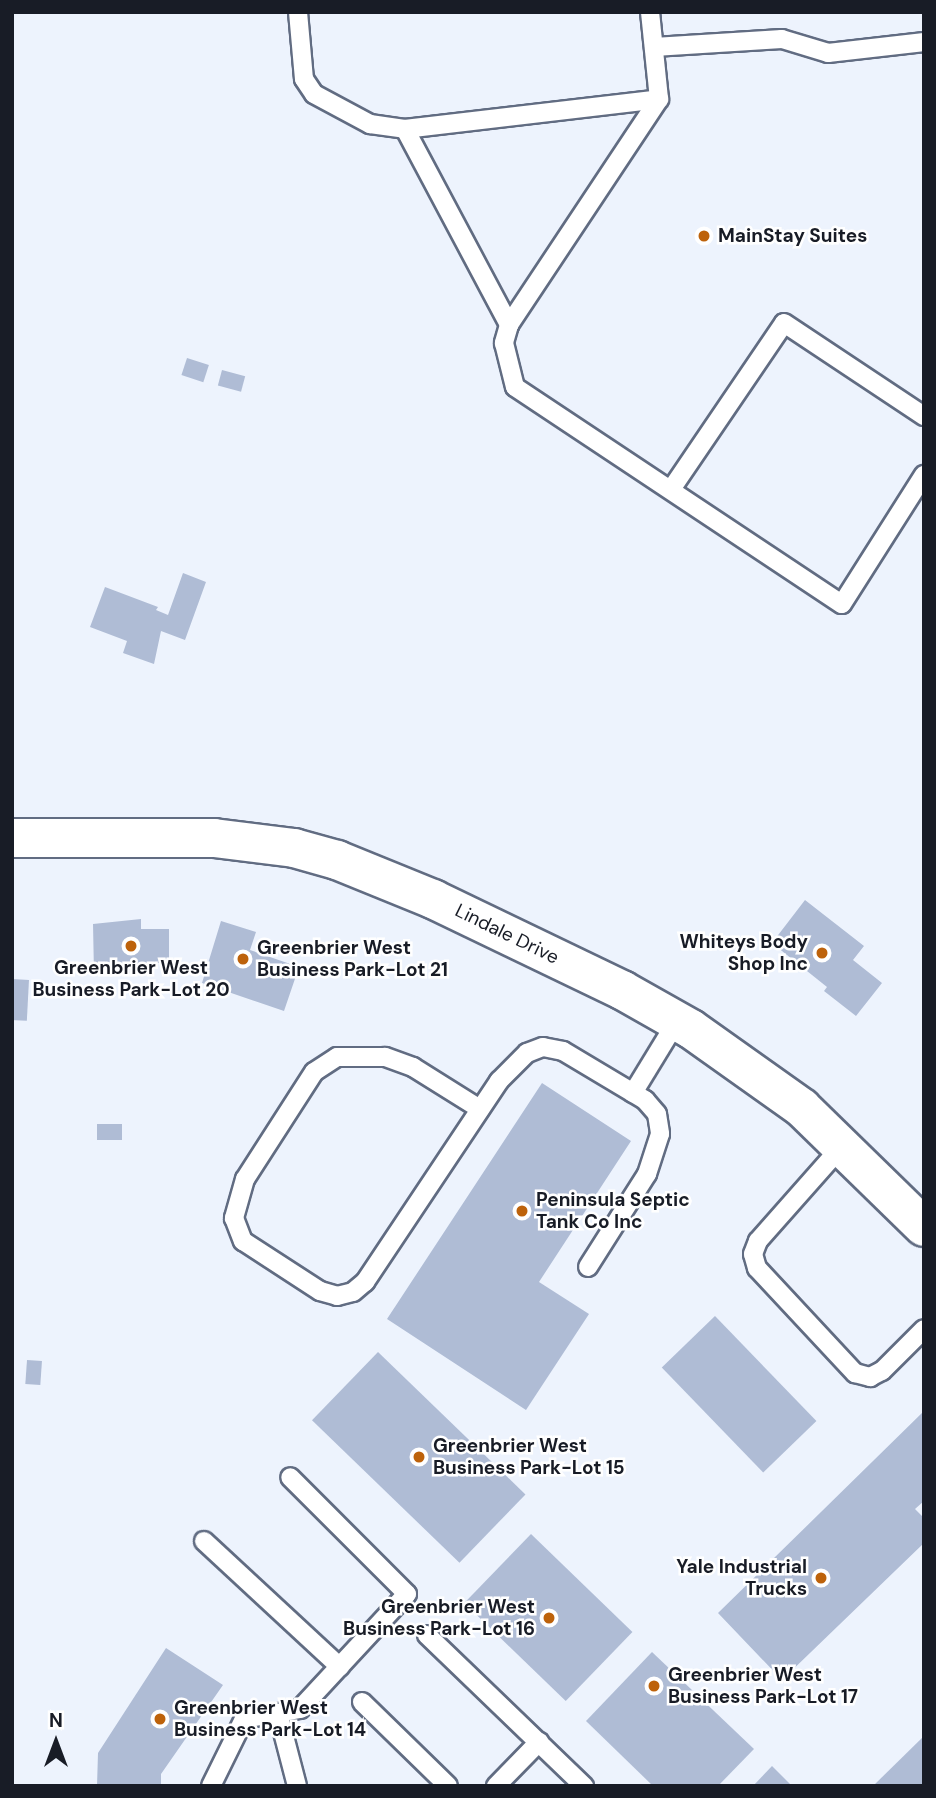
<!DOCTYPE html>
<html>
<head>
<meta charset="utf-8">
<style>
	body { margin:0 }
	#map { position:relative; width:936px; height:1798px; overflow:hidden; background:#edf3fd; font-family:"DM Sans",sans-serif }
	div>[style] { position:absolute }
	.building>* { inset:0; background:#afbcd5; transform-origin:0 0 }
	.roads { filter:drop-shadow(2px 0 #616c82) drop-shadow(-2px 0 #616c82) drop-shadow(0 2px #616c82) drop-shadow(0 -2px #616c82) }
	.service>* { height:18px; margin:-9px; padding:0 9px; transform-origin:9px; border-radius:9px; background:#fff }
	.tertiary>* { height:38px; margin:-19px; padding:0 19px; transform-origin:19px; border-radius:19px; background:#fff }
	.dots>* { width:19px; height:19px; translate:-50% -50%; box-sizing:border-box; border:4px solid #fff; border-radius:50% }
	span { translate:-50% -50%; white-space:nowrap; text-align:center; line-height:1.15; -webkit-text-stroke:5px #fff; paint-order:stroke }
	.poi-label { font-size:19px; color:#181c26; font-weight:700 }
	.left { translate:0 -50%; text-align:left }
	.right { translate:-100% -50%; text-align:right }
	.street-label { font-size:19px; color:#181c26 }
	.frame { position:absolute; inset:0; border:14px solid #181c26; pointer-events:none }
	.north { position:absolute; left:21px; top:1707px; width:70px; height:70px; -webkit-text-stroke:5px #fff; paint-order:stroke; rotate:0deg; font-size:19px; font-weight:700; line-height:28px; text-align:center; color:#181c26 }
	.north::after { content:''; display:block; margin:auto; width:24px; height:32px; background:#181c26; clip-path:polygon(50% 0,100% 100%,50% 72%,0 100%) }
</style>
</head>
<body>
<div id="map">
	<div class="building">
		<i style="left:187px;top:358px;width:23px;height:18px;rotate:18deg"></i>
		<i style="left:222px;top:370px;width:24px;height:16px;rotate:15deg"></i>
		<i style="clip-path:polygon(183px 573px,206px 582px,185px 640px,161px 631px,154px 664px,123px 653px,127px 641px,90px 627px,105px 587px,158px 607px,156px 610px,168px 615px)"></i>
		<i style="clip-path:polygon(805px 900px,864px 946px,853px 960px,882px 983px,856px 1016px,824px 991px,827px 987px,772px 943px)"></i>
		<i style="clip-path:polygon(141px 919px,141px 929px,169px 929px,169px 963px,141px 963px,141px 973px,94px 974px,93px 924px)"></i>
		<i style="clip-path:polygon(221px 921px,256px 932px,250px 950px,299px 967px,284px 1011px,202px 983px)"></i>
		<i style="left:12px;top:979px;width:17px;height:41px;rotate:3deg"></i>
		<i style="clip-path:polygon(542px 1083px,631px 1141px,539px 1282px,589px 1314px,526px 1410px,387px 1319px)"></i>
		<i style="left:122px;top:1124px;width:16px;height:25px;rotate:90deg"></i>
		<i style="left:715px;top:1316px;width:146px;height:74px;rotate:46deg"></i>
		<i style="left:378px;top:1352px;width:205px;height:95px;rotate:44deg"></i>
		<i style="left:27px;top:1360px;width:15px;height:24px;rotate:4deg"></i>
		<i style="clip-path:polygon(924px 1411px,924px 1501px,915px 1509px,924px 1518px,924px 1543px,782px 1680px,718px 1613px)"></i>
		<i style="left:531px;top:1534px;width:141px;height:96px;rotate:44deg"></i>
		<i style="clip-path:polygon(166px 1648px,223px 1685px,161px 1774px,161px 1786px,97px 1786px,98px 1753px)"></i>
		<i style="clip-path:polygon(652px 1652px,754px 1749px,718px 1786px,653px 1786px,586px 1721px)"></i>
		<i style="clip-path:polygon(924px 1736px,924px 1786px,873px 1786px)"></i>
		<i style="clip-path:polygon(772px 1766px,792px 1786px,753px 1786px)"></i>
	</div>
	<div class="roads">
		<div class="service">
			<i style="left:298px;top:12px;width:67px;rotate:84.9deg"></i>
			<i style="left:304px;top:79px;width:18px;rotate:56deg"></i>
			<i style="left:314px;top:94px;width:64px;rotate:28.2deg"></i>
			<i style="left:370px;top:124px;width:35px;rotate:8deg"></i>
			<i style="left:405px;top:129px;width:256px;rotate:-6.7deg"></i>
			<i style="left:659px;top:99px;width:87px;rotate:-95.9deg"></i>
			<i style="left:654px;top:47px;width:128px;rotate:-3.6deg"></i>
			<i style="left:782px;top:39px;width:48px;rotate:16.9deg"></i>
			<i style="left:828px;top:53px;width:97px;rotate:-6.5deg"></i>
			<i style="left:659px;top:99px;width:271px;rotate:123.6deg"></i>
			<i style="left:509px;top:325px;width:19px;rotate:106deg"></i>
			<i style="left:504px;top:343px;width:45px;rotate:76deg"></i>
			<i style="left:515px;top:387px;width:392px;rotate:33.6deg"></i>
			<i style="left:842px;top:604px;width:153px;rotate:-57.6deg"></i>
			<i style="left:405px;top:129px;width:222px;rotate:62deg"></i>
			<i style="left:672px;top:488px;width:199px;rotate:-55.8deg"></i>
			<i style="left:784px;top:323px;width:168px;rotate:33.6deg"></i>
			<i style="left:633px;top:1093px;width:84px;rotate:-58.6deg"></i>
			<i style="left:480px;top:1109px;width:79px;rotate:-147.9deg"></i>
			<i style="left:413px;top:1067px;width:30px;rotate:-160deg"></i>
			<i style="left:385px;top:1057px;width:48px;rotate:180deg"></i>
			<i style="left:337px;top:1057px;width:27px;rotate:147deg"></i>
			<i style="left:314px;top:1072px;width:127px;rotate:122.8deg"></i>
			<i style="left:245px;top:1179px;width:41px;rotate:105.8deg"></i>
			<i style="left:234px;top:1218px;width:25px;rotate:69deg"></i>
			<i style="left:243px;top:1241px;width:92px;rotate:33deg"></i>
			<i style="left:320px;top:1291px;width:18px;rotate:16deg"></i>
			<i style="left:337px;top:1296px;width:16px;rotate:-14deg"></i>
			<i style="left:353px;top:1292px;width:16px;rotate:-40deg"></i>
			<i style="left:365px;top:1282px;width:242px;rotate:-56.3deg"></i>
			<i style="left:499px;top:1081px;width:40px;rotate:-45deg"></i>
			<i style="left:527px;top:1053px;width:17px;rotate:-21deg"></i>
			<i style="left:543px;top:1047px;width:20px;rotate:11deg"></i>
			<i style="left:563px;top:1051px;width:96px;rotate:30.9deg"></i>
			<i style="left:645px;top:1100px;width:18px;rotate:49deg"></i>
			<i style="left:657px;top:1114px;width:20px;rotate:81deg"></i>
			<i style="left:660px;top:1134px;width:42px;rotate:108deg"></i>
			<i style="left:647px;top:1174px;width:110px;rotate:122.4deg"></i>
			<i style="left:842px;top:1146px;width:127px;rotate:131.5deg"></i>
			<i style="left:758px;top:1241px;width:14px;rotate:111deg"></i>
			<i style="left:753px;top:1254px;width:15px;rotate:74deg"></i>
			<i style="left:757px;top:1268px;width:144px;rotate:47deg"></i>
			<i style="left:855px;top:1373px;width:16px;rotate:15deg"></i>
			<i style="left:870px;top:1377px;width:13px;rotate:-27deg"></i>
			<i style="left:882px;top:1371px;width:59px;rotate:-45deg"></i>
			<i style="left:204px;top:1541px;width:185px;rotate:42.8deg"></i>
			<i style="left:427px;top:1635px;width:218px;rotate:43.9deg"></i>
			<i style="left:362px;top:1702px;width:120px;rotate:44.3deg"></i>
			<i style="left:278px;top:1713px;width:75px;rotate:75.4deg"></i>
			<i style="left:211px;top:1786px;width:75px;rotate:-63.8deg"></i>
			<i style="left:244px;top:1719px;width:57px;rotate:-10.1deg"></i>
			<i style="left:300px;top:1709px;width:157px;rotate:-47.1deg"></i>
			<i style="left:407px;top:1594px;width:165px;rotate:-135deg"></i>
			<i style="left:496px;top:1786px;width:62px;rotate:-45.7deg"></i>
		</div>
		<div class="tertiary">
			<i style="left:12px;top:838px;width:202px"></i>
			<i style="left:214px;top:838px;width:81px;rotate:7.1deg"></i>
			<i style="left:294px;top:848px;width:45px;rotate:15.6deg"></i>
			<i style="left:337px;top:860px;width:104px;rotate:22.1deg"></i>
			<i style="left:433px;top:899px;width:210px;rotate:25.7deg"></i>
			<i style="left:622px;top:990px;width:79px;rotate:29.5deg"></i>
			<i style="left:691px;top:1029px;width:136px;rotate:35.4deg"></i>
			<i style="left:802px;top:1108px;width:170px;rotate:44.3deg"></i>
		</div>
	</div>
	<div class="dots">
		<i style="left:704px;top:236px;background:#bd620b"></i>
		<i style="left:131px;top:946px;background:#bd620b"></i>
		<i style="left:822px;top:953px;background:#bd620b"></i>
		<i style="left:243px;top:959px;background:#bd620b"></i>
		<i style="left:522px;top:1211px;background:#bd620b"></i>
		<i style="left:419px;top:1457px;background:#bd620b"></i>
		<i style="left:821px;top:1578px;background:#bd620b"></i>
		<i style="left:549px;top:1618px;background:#bd620b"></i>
		<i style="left:654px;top:1686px;background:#bd620b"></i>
		<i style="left:160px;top:1719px;background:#bd620b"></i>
	</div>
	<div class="poi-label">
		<span class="left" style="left:718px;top:236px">MainStay Suites</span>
		<span class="right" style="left:808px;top:953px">Whiteys Body<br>Shop Inc</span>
		<span class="left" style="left:257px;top:959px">Greenbrier West<br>Business Park-Lot 21</span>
		<span style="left:131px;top:979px">Greenbrier West<br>Business Park-Lot 20</span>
		<span class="left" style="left:536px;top:1211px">Peninsula Septic<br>Tank Co Inc</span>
		<span class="left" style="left:433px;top:1457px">Greenbrier West<br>Business Park-Lot 15</span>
		<span class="right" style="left:807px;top:1578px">Yale Industrial<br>Trucks</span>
		<span class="right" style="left:535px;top:1618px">Greenbrier West<br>Business Park-Lot 16</span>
		<span class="left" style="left:668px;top:1686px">Greenbrier West<br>Business Park-Lot 17</span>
		<span class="left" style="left:174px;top:1719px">Greenbrier West<br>Business Park-Lot 14</span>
	</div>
	<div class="street-label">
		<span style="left:507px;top:934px;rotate:26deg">Lindale Drive</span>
	</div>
	<div class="frame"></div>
	<div class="north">N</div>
</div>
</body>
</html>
